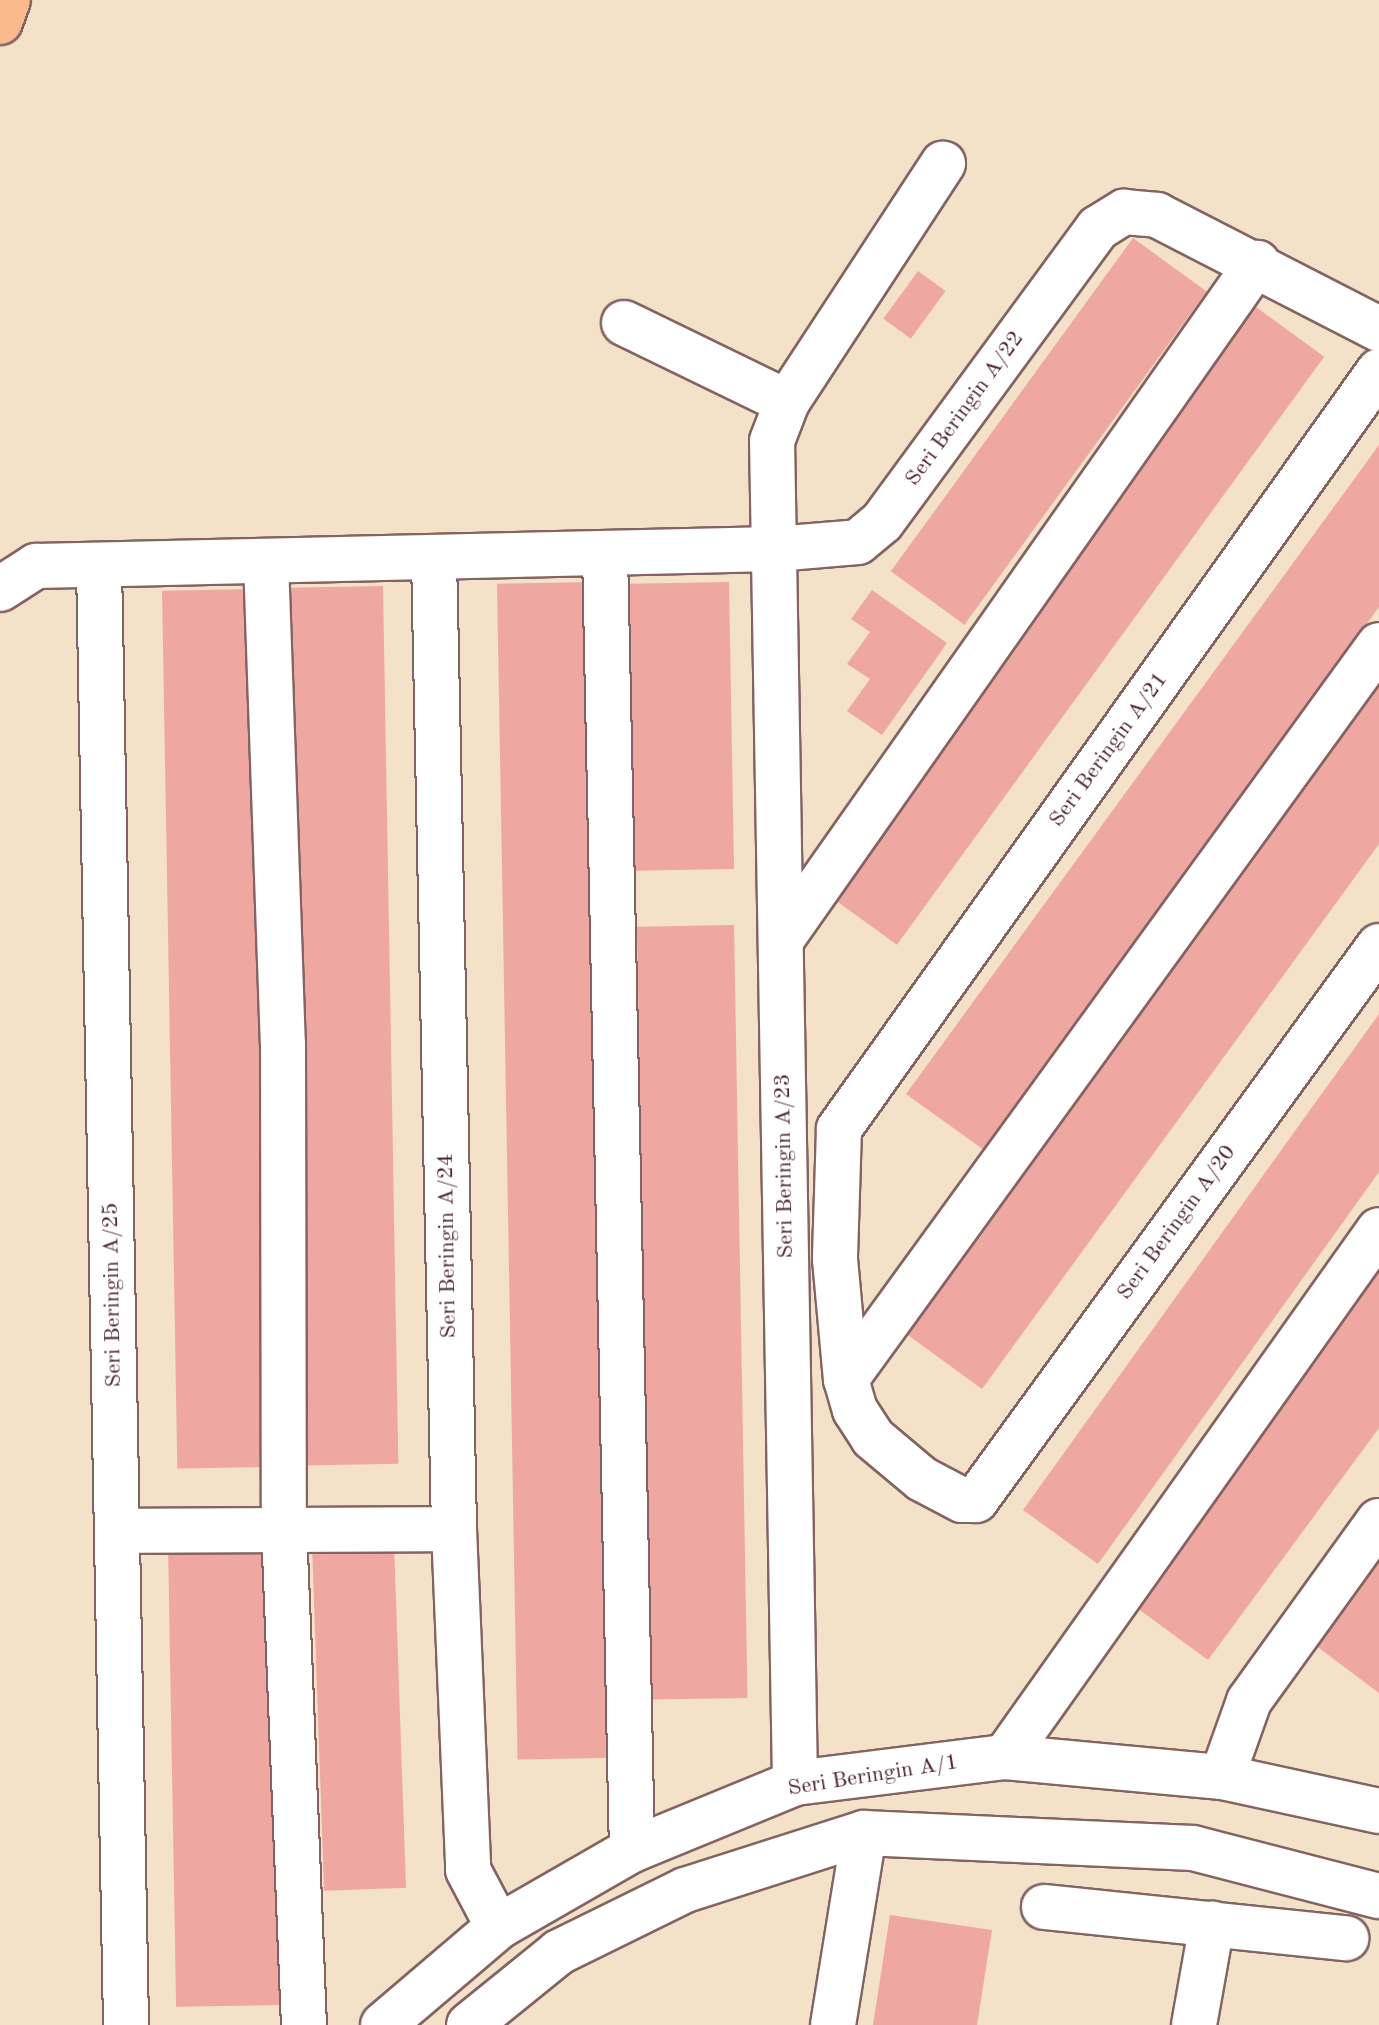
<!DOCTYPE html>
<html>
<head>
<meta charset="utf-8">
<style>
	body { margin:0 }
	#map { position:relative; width:1379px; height:2025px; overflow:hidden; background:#f3e2c7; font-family:"Old Standard TT",serif }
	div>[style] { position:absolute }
	.building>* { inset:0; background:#efa7a1; transform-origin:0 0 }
	.roads { filter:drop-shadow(2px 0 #856362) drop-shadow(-2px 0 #856362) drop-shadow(0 2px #856362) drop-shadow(0 -2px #856362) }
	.minor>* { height:44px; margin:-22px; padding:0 22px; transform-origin:22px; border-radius:22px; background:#fff }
	.major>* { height:44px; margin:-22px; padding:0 22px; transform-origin:22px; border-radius:22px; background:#fabb8c }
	span { translate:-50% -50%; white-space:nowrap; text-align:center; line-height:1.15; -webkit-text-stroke:7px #fff; paint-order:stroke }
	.street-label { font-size:22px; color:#4a1f2b }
</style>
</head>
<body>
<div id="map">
	<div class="building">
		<i style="left:1133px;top:238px;width:91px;height:412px;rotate:36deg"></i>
		<i style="left:918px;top:271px;width:34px;height:59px;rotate:36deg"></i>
		<i style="left:1249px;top:302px;width:93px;height:727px;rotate:36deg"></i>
		<i style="clip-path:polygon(1379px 445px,1379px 607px,984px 1150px,906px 1094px)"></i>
		<i style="left:596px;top:582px;width:1176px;height:99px;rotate:89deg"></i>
		<i style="left:729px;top:582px;width:287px;height:100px;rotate:89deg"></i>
		<i style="left:383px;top:586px;width:878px;height:95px;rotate:89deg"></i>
		<i style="left:257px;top:589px;width:878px;height:95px;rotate:89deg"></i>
		<i style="clip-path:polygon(872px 590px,947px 643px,882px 735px,847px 711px,870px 679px,847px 664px,870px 632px,851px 619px)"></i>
		<i style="clip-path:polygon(1379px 676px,1379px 844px,982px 1389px,901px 1330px)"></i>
		<i style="left:734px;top:925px;width:773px;height:97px;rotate:89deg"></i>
		<i style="clip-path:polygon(1379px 1014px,1379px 1172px,1098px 1564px,1023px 1510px)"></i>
		<i style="clip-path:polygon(1379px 1249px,1379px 1428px,1208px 1660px,1122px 1597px)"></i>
		<i style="left:276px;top:1541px;width:464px;height:108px;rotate:89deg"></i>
		<i style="left:394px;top:1543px;width:345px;height:82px;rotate:88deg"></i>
		<i style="clip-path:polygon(1379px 1557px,1379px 1693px,1315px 1645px)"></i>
		<i style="clip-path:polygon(890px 1915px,992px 1930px,977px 2025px,873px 2025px)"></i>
	</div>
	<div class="roads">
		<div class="minor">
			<i style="left:624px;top:323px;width:181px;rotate:25.9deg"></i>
			<i style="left:1379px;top:371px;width:931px;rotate:125.47deg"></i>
			<i style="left:839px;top:1129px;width:130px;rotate:91.8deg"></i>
			<i style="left:835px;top:1259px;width:121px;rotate:84.8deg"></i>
			<i style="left:846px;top:1379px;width:32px;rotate:74deg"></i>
			<i style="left:855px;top:1410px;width:33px;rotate:57deg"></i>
			<i style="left:873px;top:1438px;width:64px;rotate:39.9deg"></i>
			<i style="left:922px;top:1479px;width:45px;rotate:27.7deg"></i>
			<i style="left:962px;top:1500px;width:14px"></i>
			<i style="left:976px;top:1500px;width:685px;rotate:-53.97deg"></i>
			<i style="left:605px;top:553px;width:1297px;rotate:88.81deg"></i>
			<i style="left:434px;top:557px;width:972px;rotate:88.82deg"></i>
			<i style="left:454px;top:1529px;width:341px;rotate:87.6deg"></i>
			<i style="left:468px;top:1870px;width:64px;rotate:62.2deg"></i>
			<i style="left:266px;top:561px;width:483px;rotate:88deg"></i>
			<i style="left:283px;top:1044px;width:484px;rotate:89.9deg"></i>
			<i style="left:284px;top:1528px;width:497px;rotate:87.7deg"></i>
			<i style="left:99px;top:565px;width:1460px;rotate:88.94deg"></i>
			<i style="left:0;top:589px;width:43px;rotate:-32.6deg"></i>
			<i style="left:36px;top:566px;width:739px;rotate:-1.32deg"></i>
			<i style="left:775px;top:549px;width:83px;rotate:-4.8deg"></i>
			<i style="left:858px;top:542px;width:31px;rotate:-40deg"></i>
			<i style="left:882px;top:522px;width:365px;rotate:-53.7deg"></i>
			<i style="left:1098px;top:228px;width:31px;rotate:-32deg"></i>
			<i style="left:1124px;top:212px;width:33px;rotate:5deg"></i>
			<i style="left:1157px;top:215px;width:250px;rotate:27.2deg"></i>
			<i style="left:781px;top:940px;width:828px;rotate:-54.89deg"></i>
			<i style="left:846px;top:1379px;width:907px;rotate:-54.01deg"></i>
			<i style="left:117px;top:1531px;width:337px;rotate:-0.3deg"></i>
			<i style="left:1005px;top:1757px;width:646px;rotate:-54.64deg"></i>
			<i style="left:1222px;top:1777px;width:81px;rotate:-70.4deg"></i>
			<i style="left:1249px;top:1701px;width:222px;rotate:-54.2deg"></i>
			<i style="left:795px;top:1783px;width:1342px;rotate:-90.98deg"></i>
			<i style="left:772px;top:441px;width:42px;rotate:-69deg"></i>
			<i style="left:787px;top:402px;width:285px;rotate:-56.8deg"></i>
			<i style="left:1044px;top:1907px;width:304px;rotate:5.9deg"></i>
			<i style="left:383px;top:2025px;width:151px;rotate:-40.4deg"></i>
			<i style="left:498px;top:1927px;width:155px;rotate:-29.9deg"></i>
			<i style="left:632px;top:1850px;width:176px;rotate:-22.3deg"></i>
			<i style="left:795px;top:1783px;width:212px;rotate:-7.1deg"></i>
			<i style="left:1005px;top:1757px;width:218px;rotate:5.3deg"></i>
			<i style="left:1222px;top:1777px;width:161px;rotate:12.2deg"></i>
			<i style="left:469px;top:2025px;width:116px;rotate:-39deg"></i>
			<i style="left:559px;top:1952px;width:140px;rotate:-26.2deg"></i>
			<i style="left:685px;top:1890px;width:188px;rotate:-17.7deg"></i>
			<i style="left:864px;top:1833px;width:329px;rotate:2.6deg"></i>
			<i style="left:1193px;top:1848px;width:192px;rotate:14.5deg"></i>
			<i style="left:833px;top:2025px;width:194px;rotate:-80.8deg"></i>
			<i style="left:1194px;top:2025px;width:103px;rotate:-79.9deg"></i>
		</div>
		<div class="major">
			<i style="left:0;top:22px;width:23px;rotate:-70deg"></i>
		</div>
	</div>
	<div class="street-label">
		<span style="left:965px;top:409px;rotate:-54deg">Seri Beringin A/22</span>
		<span style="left:1109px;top:750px;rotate:-54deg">Seri Beringin A/21</span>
		<span style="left:785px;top:1166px;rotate:-91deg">Seri Beringin A/23</span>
		<span style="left:1177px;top:1223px;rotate:-54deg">Seri Beringin A/20</span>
		<span style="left:448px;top:1246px;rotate:-91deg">Seri Beringin A/24</span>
		<span style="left:113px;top:1295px;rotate:-91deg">Seri Beringin A/25</span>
		<span style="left:873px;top:1776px;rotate:-9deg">Seri Beringin A/1</span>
	</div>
</div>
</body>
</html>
